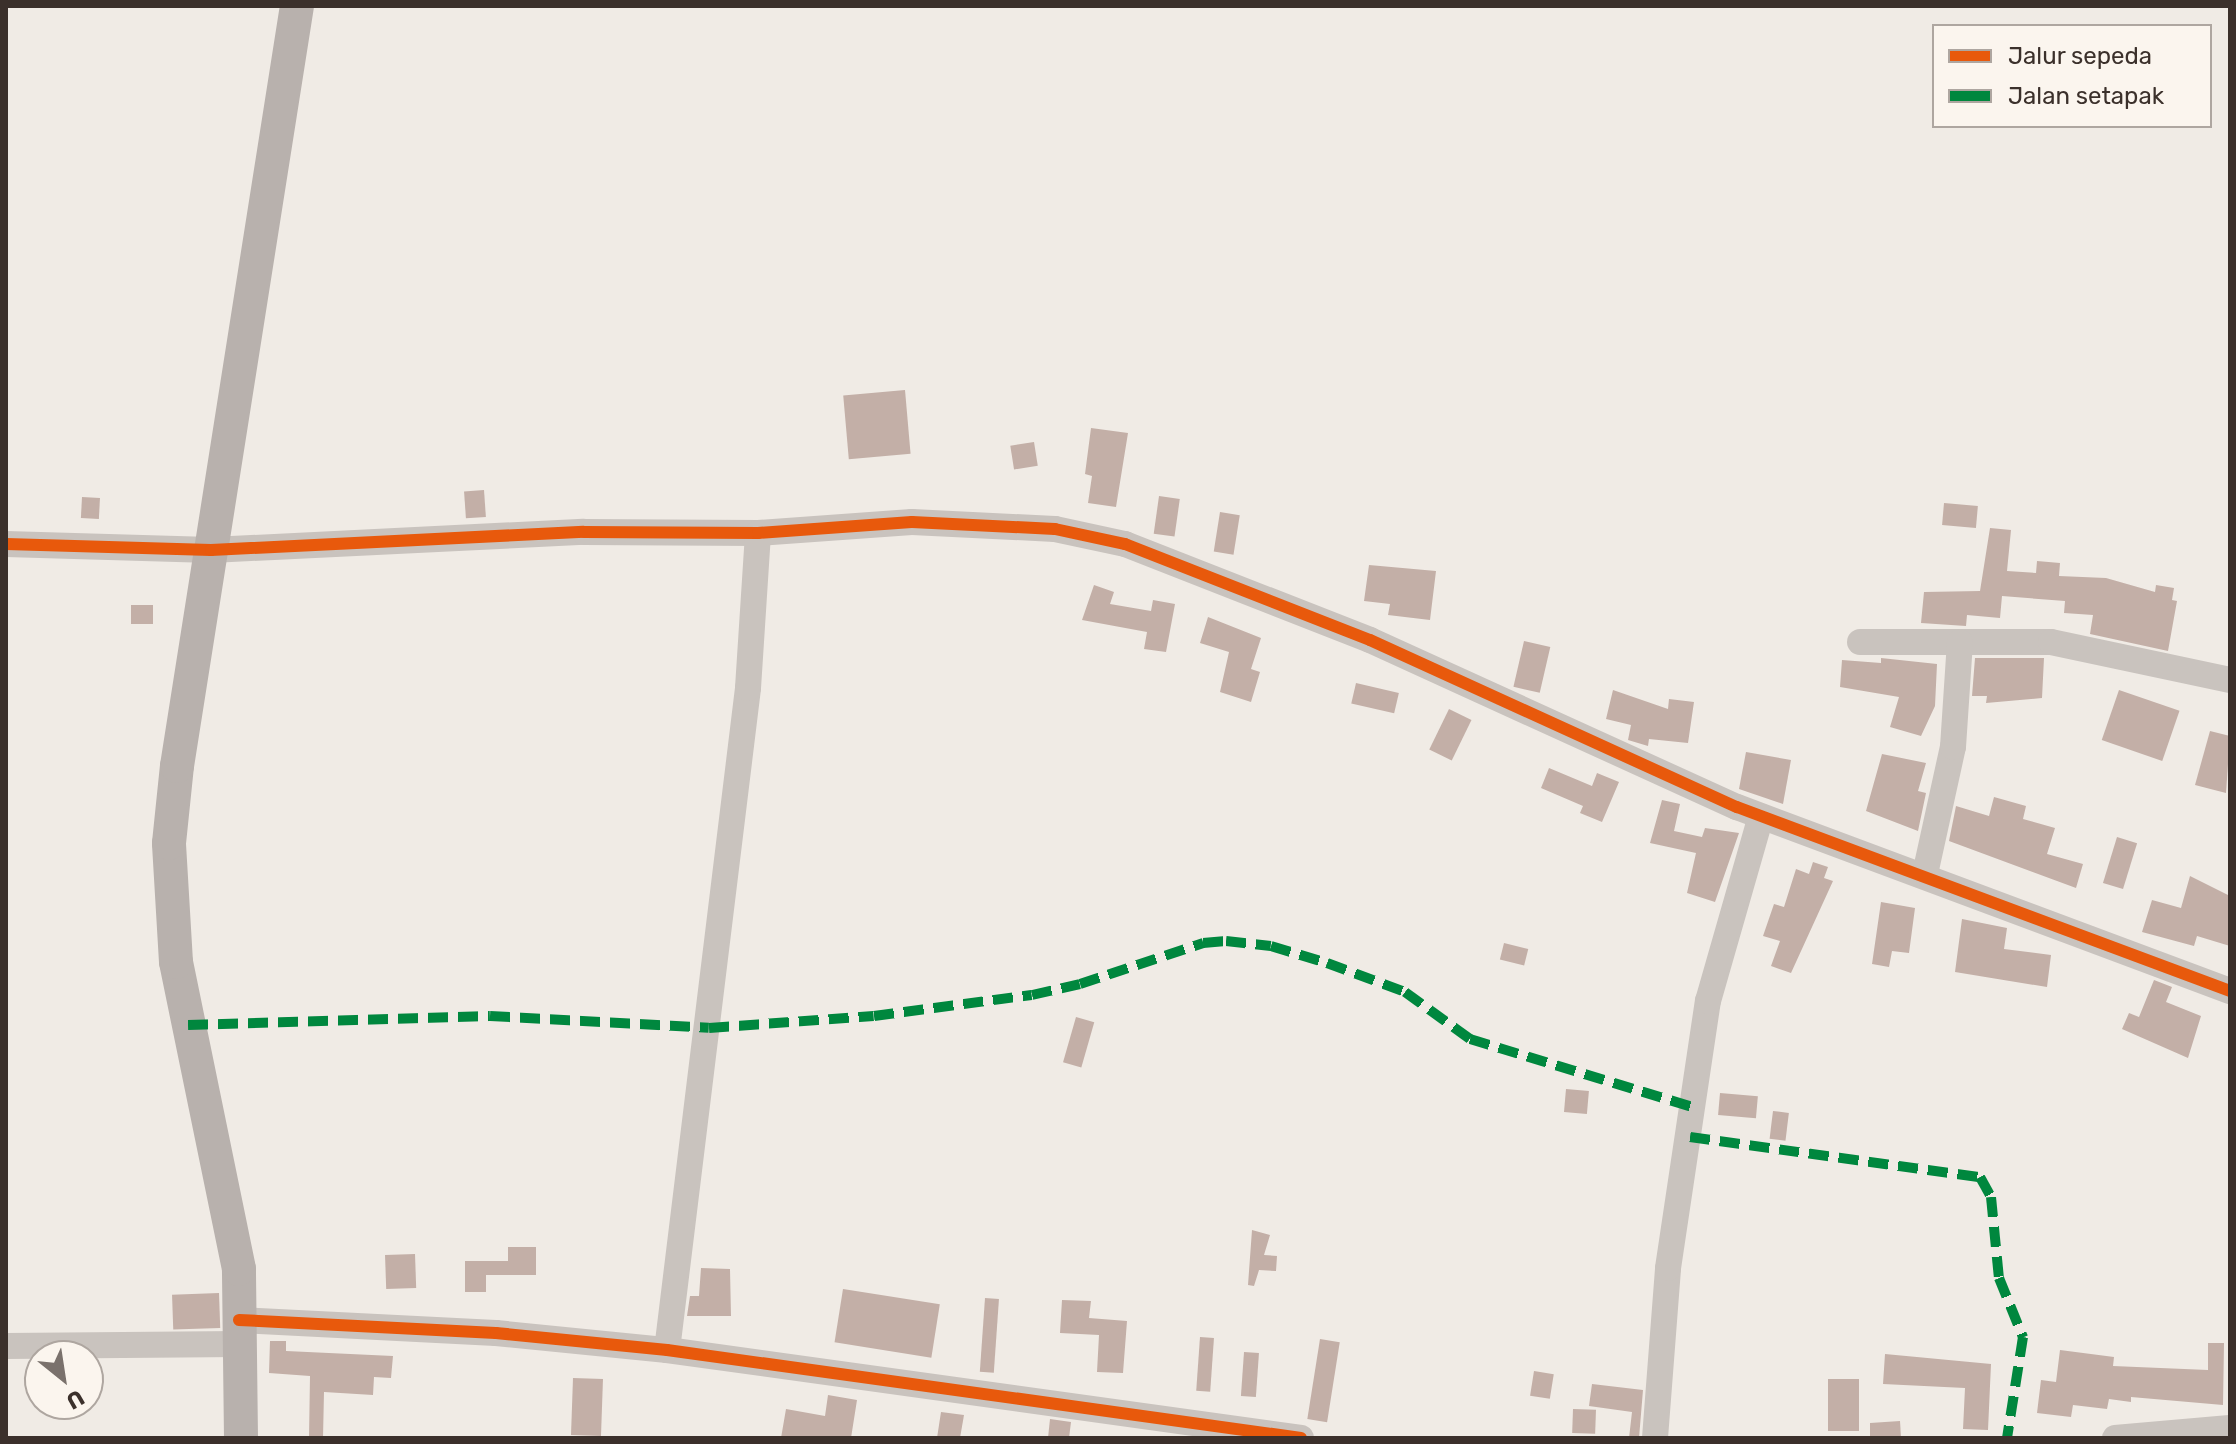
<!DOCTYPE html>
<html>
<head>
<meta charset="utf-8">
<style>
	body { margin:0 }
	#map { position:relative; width:2236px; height:1444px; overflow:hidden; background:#f0ebe5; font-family:Rubik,sans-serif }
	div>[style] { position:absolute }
	.building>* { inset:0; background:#c3afa7; transform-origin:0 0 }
	.minor>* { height:26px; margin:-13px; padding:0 13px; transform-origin:13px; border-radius:13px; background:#c9c3be }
	.major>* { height:34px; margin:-17px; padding:0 17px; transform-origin:17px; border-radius:17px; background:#b8b1ad }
	.quiet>* { height:10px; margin-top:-5px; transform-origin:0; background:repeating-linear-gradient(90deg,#00873e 0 20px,transparent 0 30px) }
	.cycleway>* { height:12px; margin:-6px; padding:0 6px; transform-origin:6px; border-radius:6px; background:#e8590c }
	span { translate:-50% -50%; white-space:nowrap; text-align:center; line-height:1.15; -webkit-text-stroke:7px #fbf5ee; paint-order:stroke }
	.frame { position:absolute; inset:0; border:8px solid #3b302b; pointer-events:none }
	.legend { position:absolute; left:1932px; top:24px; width:280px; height:104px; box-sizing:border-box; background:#fbf5ee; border:2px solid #aea6a0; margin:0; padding:10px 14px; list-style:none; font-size:24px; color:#3b302b }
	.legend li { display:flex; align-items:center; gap:16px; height:40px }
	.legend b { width:40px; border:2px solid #aea6a0 }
	.north { position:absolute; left:24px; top:1340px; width:80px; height:80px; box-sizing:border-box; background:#fbf5ee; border:2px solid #aea6a0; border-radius:50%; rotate:150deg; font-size:22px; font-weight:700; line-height:32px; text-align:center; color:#3b302b }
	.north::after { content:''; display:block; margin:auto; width:28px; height:36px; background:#7a716c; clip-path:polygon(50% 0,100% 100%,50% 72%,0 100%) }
</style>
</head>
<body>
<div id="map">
	<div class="building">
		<i style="left:905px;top:390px;width:64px;height:62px;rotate:85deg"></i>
		<i style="clip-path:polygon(1091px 428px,1128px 433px,1116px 507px,1088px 503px,1092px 476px,1085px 474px)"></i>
		<i style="left:1034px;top:442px;width:24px;height:24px;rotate:81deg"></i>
		<i style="left:484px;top:490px;width:27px;height:20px;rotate:86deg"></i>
		<i style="left:1159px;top:496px;width:21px;height:38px;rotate:8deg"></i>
		<i style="left:82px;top:497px;width:18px;height:21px;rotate:3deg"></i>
		<i style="left:1944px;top:503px;width:34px;height:22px;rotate:5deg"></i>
		<i style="left:1220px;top:512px;width:20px;height:40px;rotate:9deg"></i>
		<i style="clip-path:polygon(1990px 528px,2011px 530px,2007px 571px,2036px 573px,2037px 561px,2060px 563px,2059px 576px,2106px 578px,2155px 592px,2156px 585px,2174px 588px,2172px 600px,2177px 601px,2168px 651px,2090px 634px,2093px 615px,2064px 613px,2065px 601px,2002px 596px,2000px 618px,1967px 615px,1966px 626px,1921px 623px,1924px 592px,1980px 591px)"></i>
		<i style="clip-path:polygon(1369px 565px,1436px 571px,1430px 620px,1388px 615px,1390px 604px,1364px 601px)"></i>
		<i style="clip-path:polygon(1094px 585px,1114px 592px,1110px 604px,1151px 611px,1153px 600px,1175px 604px,1166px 652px,1144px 649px,1147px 632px,1082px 620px)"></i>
		<i style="left:131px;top:605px;width:22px;height:19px"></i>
		<i style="clip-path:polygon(1208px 617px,1261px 638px,1251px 669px,1260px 672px,1251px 702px,1220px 692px,1229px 652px,1200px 643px)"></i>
		<i style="left:1524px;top:641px;width:27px;height:47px;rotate:13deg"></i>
		<i style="clip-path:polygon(1881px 658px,1937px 664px,1935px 706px,1921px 736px,1890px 727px,1899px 697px,1840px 687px,1842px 660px,1881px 663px)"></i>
		<i style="clip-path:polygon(1975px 658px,2044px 658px,2042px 698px,1986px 703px,1987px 696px,1972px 696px)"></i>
		<i style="left:1356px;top:683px;width:44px;height:21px;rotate:13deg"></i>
		<i style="clip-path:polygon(1613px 690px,1668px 709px,1669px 699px,1694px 702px,1688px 743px,1649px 739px,1648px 746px,1628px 740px,1631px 725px,1606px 719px)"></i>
		<i style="left:2119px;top:690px;width:64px;height:53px;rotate:19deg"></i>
		<i style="left:1449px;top:709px;width:25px;height:45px;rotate:26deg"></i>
		<i style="clip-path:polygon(2210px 731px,2230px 736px,2226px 793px,2195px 785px)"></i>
		<i style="clip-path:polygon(1746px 752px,1791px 760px,1783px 804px,1739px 789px)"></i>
		<i style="clip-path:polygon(1882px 754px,1926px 763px,1918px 791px,1926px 793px,1918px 831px,1866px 811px)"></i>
		<i style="clip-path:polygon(1549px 768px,1592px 786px,1597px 773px,1619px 782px,1602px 822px,1580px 813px,1583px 806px,1541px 788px)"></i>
		<i style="clip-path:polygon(1994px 797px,2026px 806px,2023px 819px,2055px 828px,2047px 854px,2083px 864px,2076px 888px,1949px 841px,1956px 806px,1989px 816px)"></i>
		<i style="clip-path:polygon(1662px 800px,1680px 804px,1674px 831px,1702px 837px,1705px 828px,1739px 833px,1715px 902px,1687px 893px,1696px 853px,1650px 843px)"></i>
		<i style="left:2117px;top:837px;width:21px;height:48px;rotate:17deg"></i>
		<i style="clip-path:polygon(1813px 862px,1828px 867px,1824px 878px,1833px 881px,1791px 973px,1771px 966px,1780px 941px,1763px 936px,1774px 904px,1784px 907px,1796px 869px,1809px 874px)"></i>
		<i style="clip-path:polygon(2190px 876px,2230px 896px,2230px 946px,2197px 936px,2194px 946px,2142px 932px,2152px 900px,2181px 908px)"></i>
		<i style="clip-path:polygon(1881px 902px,1915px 908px,1909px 953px,1892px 951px,1889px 967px,1872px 964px)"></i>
		<i style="clip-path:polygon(1962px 919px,2007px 928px,2004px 949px,2051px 955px,2047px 987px,1955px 972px)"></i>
		<i style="left:1504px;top:943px;width:25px;height:17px;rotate:14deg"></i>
		<i style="clip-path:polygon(2154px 980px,2172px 987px,2166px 1002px,2201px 1016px,2188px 1058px,2122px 1029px,2129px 1013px,2139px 1017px)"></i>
		<i style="left:1076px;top:1017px;width:19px;height:47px;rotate:16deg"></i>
		<i style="left:1566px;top:1089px;width:23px;height:23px;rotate:5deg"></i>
		<i style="left:1720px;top:1093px;width:38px;height:22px;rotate:5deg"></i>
		<i style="left:1773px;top:1111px;width:16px;height:28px;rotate:7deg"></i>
		<i style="clip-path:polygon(1252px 1230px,1270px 1235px,1264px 1255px,1277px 1256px,1276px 1271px,1259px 1270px,1254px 1286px,1248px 1285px)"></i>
		<i style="clip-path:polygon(508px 1247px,536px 1247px,536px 1275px,486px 1275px,486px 1292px,465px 1292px,465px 1261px,508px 1261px)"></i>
		<i style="left:415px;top:1254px;width:34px;height:30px;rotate:88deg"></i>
		<i style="clip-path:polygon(701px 1268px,730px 1269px,731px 1316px,687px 1316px,690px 1296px,699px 1296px)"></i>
		<i style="left:843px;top:1289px;width:98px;height:54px;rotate:9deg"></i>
		<i style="left:219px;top:1293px;width:35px;height:47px;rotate:88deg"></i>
		<i style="left:985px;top:1298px;width:14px;height:74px;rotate:4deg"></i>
		<i style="clip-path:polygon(1062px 1300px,1091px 1301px,1089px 1318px,1127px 1321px,1123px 1373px,1097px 1372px,1099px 1335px,1060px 1333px)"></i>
		<i style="left:1200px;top:1337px;width:14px;height:54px;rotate:4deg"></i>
		<i style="left:1320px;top:1339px;width:20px;height:81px;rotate:9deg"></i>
		<i style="clip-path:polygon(270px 1341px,286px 1341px,286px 1351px,393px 1356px,391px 1378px,374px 1377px,373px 1395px,324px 1392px,323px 1438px,309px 1438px,310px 1376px,269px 1373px)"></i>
		<i style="clip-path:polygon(2208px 1343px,2224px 1343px,2223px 1405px,2131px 1397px,2131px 1402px,2109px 1399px,2107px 1409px,2073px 1405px,2071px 1417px,2037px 1413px,2041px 1380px,2056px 1382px,2060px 1350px,2114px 1357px,2113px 1366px,2208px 1370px)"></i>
		<i style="left:1244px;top:1352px;width:15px;height:44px;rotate:4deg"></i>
		<i style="clip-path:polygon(1885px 1354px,1991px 1364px,1988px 1430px,1963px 1429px,1965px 1388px,1883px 1384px)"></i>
		<i style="left:1534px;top:1371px;width:20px;height:25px;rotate:9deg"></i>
		<i style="left:573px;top:1378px;width:30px;height:57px;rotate:2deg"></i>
		<i style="left:1828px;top:1379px;width:31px;height:52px"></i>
		<i style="clip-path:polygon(1592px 1384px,1643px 1390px,1639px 1438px,1629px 1438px,1632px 1412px,1589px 1406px)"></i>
		<i style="clip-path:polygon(828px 1395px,857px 1400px,851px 1438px,781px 1438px,786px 1409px,825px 1416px)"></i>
		<i style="left:1573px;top:1409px;width:23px;height:24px;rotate:2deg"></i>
		<i style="clip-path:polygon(941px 1412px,964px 1415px,960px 1438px,937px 1438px)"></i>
		<i style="clip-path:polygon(1050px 1419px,1071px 1422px,1069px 1438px,1048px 1438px)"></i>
		<i style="clip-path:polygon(1900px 1421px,1901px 1438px,1870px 1438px,1870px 1423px)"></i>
	</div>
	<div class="minor">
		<i style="left:6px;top:544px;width:205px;rotate:1.7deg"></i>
		<i style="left:211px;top:550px;width:373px;rotate:-2.8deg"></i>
		<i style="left:584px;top:532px;width:174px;rotate:0.3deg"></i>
		<i style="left:758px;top:533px;width:154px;rotate:-4.1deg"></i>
		<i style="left:912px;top:522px;width:143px;rotate:2.8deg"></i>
		<i style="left:1055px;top:529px;width:72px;rotate:12.1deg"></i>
		<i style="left:1125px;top:544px;width:263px;rotate:21.4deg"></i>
		<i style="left:1370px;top:640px;width:403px;rotate:24.5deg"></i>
		<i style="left:1737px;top:807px;width:526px;rotate:20.47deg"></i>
		<i style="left:1860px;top:642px;width:191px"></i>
		<i style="left:2051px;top:642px;width:183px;rotate:12deg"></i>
		<i style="left:1925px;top:874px;width:130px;rotate:-77.6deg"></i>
		<i style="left:1953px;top:747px;width:105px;rotate:-86.2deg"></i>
		<i style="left:239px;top:1320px;width:257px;rotate:2.9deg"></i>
		<i style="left:496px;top:1333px;width:172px;rotate:5.7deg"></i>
		<i style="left:667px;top:1350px;width:640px;rotate:7.9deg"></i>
		<i style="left:6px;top:1346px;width:233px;rotate:-0.5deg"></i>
		<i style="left:667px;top:1350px;width:667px;rotate:-83.02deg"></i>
		<i style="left:748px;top:688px;width:155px;rotate:-86.3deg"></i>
		<i style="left:1655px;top:1438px;width:170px;rotate:-85.6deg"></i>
		<i style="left:1668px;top:1268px;width:270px;rotate:-81.5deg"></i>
		<i style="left:1708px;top:1001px;width:192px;rotate:-74deg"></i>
		<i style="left:2115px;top:1438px;width:115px;rotate:-5deg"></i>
	</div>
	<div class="major">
		<i style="left:241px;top:1438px;width:169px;rotate:-90.7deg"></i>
		<i style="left:239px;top:1269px;width:313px;rotate:-101.6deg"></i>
		<i style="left:176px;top:962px;width:119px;rotate:-93.4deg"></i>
		<i style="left:169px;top:843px;width:77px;rotate:-84.1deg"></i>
		<i style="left:177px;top:766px;width:769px;rotate:-81.03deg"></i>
	</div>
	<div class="quiet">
		<i style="left:188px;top:1025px;width:302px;rotate:-1.7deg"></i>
		<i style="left:490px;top:1016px;width:219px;rotate:3.1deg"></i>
		<i style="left:709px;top:1028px;width:165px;rotate:-4.2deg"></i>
		<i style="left:874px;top:1016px;width:159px;rotate:-7.6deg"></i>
		<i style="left:1032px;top:995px;width:49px;rotate:-12.9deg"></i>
		<i style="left:1080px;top:984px;width:130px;rotate:-18.4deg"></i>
		<i style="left:1203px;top:943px;width:23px;rotate:-5deg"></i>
		<i style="left:1226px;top:941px;width:45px;rotate:6.3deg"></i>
		<i style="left:1271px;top:946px;width:59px;rotate:16.9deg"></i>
		<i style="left:1327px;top:963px;width:83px;rotate:20.4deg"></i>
		<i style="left:1405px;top:992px;width:80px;rotate:35.9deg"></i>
		<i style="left:1470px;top:1039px;width:233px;rotate:17deg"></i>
		<i style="left:1690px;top:1137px;width:293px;rotate:7.9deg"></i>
		<i style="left:1980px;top:1177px;width:23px;rotate:61deg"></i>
		<i style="left:1991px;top:1197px;width:81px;rotate:84.4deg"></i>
		<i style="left:1999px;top:1278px;width:64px;rotate:67.9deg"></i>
		<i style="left:2023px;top:1337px;width:102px;rotate:99deg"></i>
	</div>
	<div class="cycleway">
		<i style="left:6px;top:544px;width:205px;rotate:1.7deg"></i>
		<i style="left:211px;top:550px;width:373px;rotate:-2.8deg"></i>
		<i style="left:584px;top:532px;width:174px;rotate:0.3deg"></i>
		<i style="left:758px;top:533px;width:154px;rotate:-4.1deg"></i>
		<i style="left:912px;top:522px;width:143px;rotate:2.8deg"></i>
		<i style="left:1055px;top:529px;width:72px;rotate:12.1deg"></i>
		<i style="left:1125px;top:544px;width:263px;rotate:21.4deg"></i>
		<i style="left:1370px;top:640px;width:403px;rotate:24.5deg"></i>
		<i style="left:1737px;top:807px;width:526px;rotate:20.47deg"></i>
		<i style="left:239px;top:1320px;width:257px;rotate:2.9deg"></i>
		<i style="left:496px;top:1333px;width:172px;rotate:5.7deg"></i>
		<i style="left:667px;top:1350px;width:640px;rotate:7.9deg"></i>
	</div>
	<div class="frame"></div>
	<ul class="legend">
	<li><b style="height:10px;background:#e8590c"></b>Jalur sepeda</li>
	<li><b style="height:10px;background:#00873e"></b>Jalan setapak</li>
	</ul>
	<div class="north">U</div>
</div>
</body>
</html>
